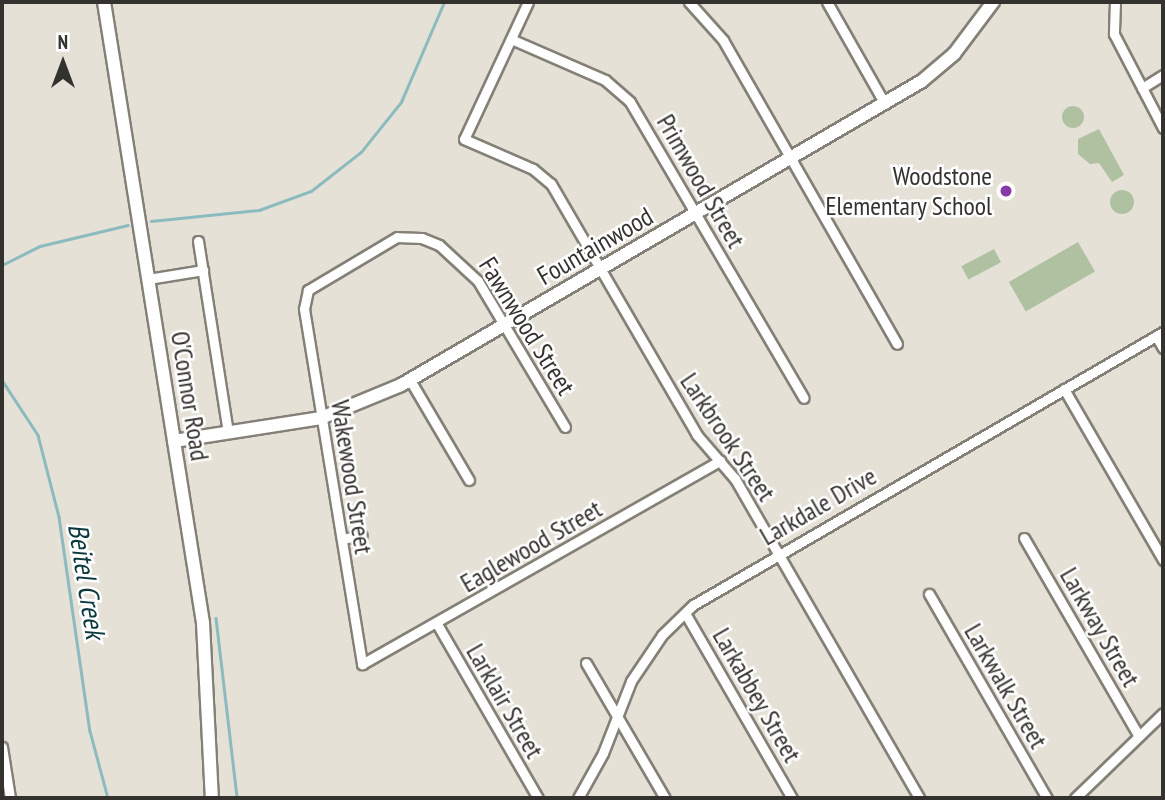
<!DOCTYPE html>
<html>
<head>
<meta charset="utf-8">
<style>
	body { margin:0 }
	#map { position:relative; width:1165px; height:800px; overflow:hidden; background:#e5e1d7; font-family:"PT Sans Narrow",sans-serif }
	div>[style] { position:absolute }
	.green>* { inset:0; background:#b0c1a2; transform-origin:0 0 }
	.round { border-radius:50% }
	.stream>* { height:2.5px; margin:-1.25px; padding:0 1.25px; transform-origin:1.25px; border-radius:1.25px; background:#8cbbbf }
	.roads { filter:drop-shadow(2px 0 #848077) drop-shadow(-2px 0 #848077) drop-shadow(0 2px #848077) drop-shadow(0 -2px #848077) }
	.street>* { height:9px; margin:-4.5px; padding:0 4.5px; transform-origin:4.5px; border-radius:4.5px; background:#fff }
	.secondary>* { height:12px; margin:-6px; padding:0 6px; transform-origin:6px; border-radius:6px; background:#fff }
	.dots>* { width:19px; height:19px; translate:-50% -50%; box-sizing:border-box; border:4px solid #fff; border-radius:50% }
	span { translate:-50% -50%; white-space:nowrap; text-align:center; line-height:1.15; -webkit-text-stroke:5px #fff; paint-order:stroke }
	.poi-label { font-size:26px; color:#34322f }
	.right { translate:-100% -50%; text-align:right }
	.street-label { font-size:26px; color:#34322f }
	.water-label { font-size:28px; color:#0b383c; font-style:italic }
	.frame { position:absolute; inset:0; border:4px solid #34322f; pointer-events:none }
	.north { position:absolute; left:28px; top:28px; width:70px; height:70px; -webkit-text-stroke:5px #fff; paint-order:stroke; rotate:0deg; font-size:19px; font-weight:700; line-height:28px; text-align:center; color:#34322f }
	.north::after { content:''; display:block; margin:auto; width:24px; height:32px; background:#34322f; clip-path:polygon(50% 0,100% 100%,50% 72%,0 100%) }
</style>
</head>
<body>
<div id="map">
	<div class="green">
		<i class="round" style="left:1062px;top:106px;width:22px;height:22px"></i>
		<i style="clip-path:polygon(1099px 129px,1124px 175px,1112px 182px,1099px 163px,1090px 164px,1078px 154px,1078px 139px)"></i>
		<i class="round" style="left:1110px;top:190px;width:24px;height:24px"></i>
		<i style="left:1078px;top:242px;width:34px;height:80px;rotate:60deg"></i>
		<i style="left:994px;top:249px;width:15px;height:37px;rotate:62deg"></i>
	</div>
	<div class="stream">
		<i style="left:151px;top:221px;width:109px;rotate:-5.8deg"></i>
		<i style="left:259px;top:210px;width:55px;rotate:-20.1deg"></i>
		<i style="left:311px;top:191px;width:63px;rotate:-38deg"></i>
		<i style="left:361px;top:152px;width:64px;rotate:-51.3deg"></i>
		<i style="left:401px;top:102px;width:109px;rotate:-66.7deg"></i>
		<i style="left:2px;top:265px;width:42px;rotate:-26.6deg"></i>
		<i style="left:40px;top:246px;width:90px;rotate:-13.4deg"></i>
		<i style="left:2px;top:380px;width:66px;rotate:56.8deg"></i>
		<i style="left:38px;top:435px;width:85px;rotate:75.6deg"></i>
		<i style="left:59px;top:517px;width:216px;rotate:81.8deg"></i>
		<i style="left:90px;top:731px;width:69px;rotate:75deg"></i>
		<i style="left:216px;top:618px;width:181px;rotate:83.3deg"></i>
		<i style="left:1160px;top:798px;width:4px;rotate:-45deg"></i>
	</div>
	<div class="roads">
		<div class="street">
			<i style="left:528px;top:2px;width:151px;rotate:115deg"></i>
			<i style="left:464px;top:139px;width:75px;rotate:23.5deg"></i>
			<i style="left:533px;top:169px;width:23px;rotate:40deg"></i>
			<i style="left:551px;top:184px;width:290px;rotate:59.8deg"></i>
			<i style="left:697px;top:435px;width:58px;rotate:49.2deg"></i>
			<i style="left:735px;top:479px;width:368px;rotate:60deg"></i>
			<i style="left:689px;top:2px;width:51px;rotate:48.2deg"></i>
			<i style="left:723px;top:40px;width:350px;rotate:60.2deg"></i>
			<i style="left:827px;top:2px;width:117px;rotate:60.4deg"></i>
			<i style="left:1115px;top:2px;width:32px;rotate:92deg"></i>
			<i style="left:1114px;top:34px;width:106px;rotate:62.5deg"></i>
			<i style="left:511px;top:39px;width:103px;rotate:23.6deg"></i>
			<i style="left:605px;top:80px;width:33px;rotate:41deg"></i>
			<i style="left:630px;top:102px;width:343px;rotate:59.6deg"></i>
			<i style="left:1142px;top:88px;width:25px;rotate:-32deg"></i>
			<i style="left:198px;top:241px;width:194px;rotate:81.1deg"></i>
			<i style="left:148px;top:279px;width:56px;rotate:-9.3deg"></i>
			<i style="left:1156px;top:336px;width:14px;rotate:60deg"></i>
			<i style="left:410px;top:380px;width:116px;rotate:59.5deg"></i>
			<i style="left:1064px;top:389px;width:198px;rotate:59.9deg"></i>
			<i style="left:565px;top:427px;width:170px;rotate:-120.8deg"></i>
			<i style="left:478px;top:281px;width:53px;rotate:-137.3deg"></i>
			<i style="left:439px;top:245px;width:18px;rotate:-158deg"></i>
			<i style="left:422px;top:238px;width:25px;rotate:-178deg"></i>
			<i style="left:397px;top:237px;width:104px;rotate:149.2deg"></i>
			<i style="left:308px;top:290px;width:19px;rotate:102deg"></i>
			<i style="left:304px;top:309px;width:360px;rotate:80.7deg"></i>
			<i style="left:362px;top:664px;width:412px;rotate:-29.6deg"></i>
			<i style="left:1024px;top:538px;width:229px;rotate:59.9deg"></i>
			<i style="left:342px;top:539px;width:20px;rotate:-11deg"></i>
			<i style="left:929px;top:594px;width:236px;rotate:60deg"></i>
			<i style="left:685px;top:613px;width:214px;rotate:60deg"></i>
			<i style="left:437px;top:624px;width:201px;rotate:59.9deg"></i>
			<i style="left:586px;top:663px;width:156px;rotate:59.7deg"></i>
			<i style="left:2px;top:747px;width:52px;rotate:81.1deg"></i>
			<i style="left:578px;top:798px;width:51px;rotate:-60.9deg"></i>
			<i style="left:603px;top:753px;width:77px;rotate:-68.7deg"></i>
			<i style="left:631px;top:681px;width:55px;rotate:-56deg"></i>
			<i style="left:662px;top:635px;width:43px;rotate:-44.1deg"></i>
			<i style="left:693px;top:605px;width:544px;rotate:-30.15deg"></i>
			<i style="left:1075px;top:798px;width:122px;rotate:-44deg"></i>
		</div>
		<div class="secondary">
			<i style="left:104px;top:2px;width:629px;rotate:80.94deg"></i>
			<i style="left:203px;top:623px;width:175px;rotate:87.1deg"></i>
			<i style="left:174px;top:441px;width:149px;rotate:-8.9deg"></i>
			<i style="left:321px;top:418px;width:87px;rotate:-22.4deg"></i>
			<i style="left:401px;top:385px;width:603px;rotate:-30.26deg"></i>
			<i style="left:922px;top:81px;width:42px;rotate:-40.2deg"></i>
			<i style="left:954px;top:54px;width:65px;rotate:-53.1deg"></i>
		</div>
	</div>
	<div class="dots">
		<i style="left:1006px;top:191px;background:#8938a7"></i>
	</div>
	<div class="poi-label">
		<span class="right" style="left:992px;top:191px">Woodstone<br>Elementary School</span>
	</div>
	<div class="street-label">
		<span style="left:701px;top:181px;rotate:60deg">Primwood Street</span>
		<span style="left:595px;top:246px;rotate:-30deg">Fountainwood</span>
		<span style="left:527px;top:326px;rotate:58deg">Fawnwood Street</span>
		<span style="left:190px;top:396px;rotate:81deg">O'Connor Road</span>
		<span style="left:728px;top:437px;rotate:56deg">Larkbrook Street</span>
		<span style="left:352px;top:477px;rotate:81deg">Wakewood Street</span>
		<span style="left:818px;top:506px;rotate:-30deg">Larkdale Drive</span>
		<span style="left:531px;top:546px;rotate:-30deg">Eaglewood Street</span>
		<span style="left:1100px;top:627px;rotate:60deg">Larkway Street</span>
		<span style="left:1006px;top:686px;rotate:60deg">Larkwalk Street</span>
		<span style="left:757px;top:695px;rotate:60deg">Larkabbey Street</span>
		<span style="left:505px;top:701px;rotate:60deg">Larklair Street</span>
	</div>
	<div class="water-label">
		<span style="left:87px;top:581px;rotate:81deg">Beitel Creek</span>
	</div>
	<div class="frame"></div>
	<div class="north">N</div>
</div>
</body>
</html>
